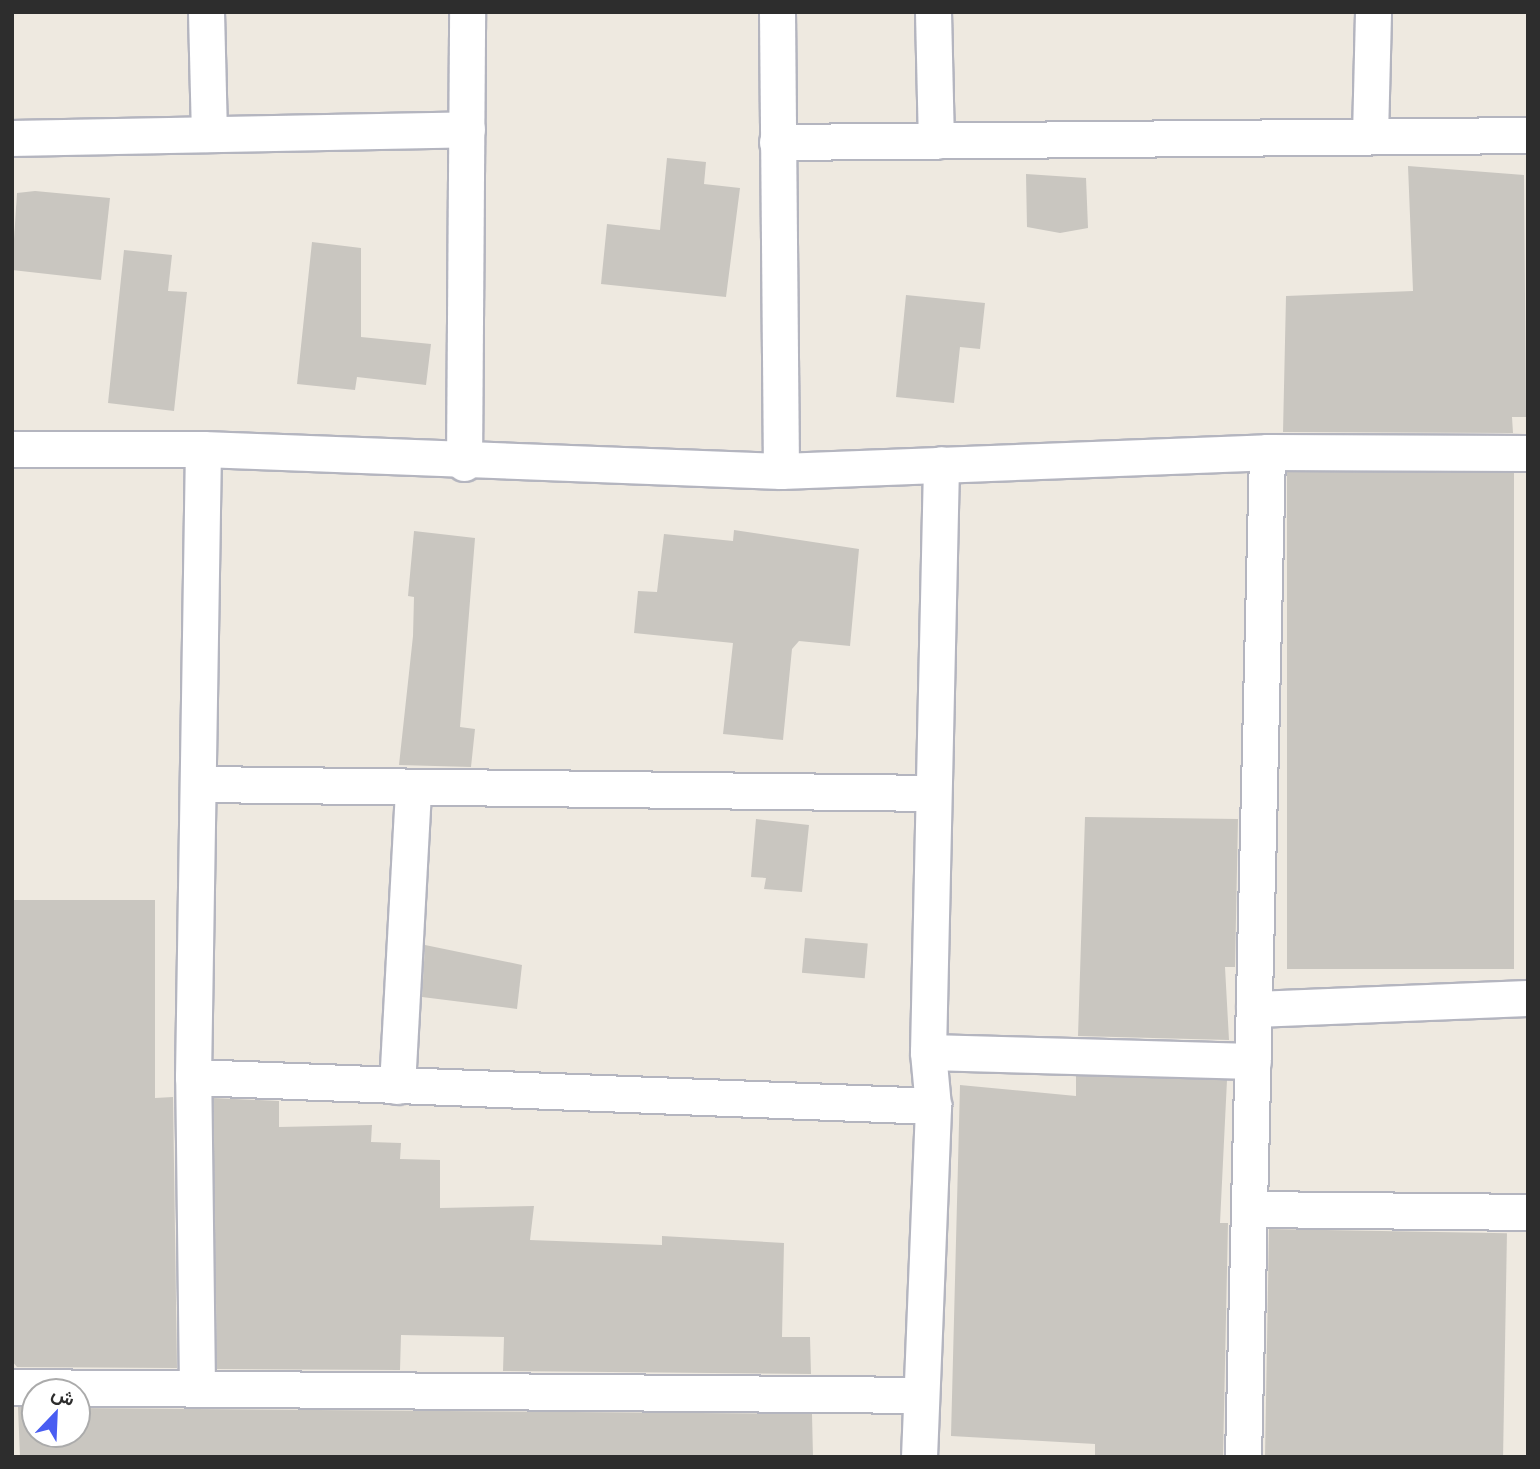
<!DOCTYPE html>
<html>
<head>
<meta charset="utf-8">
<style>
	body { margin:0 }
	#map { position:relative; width:1540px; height:1469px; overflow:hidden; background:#eee9e0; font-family:"Golos Text",Vazirmatn,sans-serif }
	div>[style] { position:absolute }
	.building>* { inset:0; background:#c9c6c0; transform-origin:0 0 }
	.roads { filter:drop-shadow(2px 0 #b4b5bf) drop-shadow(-2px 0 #b4b5bf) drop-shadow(0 2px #b4b5bf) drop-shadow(0 -2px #b4b5bf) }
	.minor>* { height:35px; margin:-17.5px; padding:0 17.5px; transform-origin:17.5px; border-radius:17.5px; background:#fff }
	span { translate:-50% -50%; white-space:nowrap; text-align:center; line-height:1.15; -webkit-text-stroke:5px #fff; paint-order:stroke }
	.frame { position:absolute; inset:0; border:14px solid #2d2d2d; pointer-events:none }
	.north { position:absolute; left:21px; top:1378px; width:70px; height:70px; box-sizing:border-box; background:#fff; border:2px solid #ababab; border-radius:50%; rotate:23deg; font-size:19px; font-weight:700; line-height:28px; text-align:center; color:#2d2d2d }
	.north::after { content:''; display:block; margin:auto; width:24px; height:32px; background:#495df2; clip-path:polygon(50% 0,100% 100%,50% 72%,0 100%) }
</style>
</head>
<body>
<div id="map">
	<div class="building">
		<i style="clip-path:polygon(667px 158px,706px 162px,704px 184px,740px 188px,726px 297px,601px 284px,607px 224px,660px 230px)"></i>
		<i style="clip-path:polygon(1408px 166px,1524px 175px,1526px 417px,1512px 417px,1513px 433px,1283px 432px,1286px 296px,1413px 291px)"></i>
		<i style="clip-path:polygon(1026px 174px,1086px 178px,1088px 228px,1060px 233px,1027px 227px)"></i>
		<i style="clip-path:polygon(35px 191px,110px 198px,101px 280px,12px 270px,17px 193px)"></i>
		<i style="clip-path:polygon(312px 242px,361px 248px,361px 337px,431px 344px,426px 385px,357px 377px,355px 390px,297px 384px)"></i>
		<i style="clip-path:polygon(124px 250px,172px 255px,168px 291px,187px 292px,174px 411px,108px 403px)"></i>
		<i style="clip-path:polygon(906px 295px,985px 303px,980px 349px,960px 347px,954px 403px,896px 397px)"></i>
		<i style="left:1287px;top:472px;width:227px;height:497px"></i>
		<i style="clip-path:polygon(734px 530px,859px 549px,850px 646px,799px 641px,792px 649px,783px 740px,723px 734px,733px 643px,634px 633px,638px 591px,657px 592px,664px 534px,733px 541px)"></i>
		<i style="clip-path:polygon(414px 531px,475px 538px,460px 727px,475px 729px,471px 767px,399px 765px,413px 636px,414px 597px,408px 596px)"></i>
		<i style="clip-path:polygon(1085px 817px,1238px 819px,1235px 967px,1225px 967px,1229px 1040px,1078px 1036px)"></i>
		<i style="clip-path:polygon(756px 819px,809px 825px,802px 892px,764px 889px,766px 878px,751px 877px)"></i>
		<i style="clip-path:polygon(12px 900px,155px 900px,155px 1098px,173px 1097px,177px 1368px,17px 1367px,12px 1361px)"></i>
		<i style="left:805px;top:938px;width:63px;height:35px;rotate:5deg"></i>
		<i style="clip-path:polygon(425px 945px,522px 965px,517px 1009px,422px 997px)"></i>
		<i style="clip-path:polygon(1076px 1076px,1227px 1080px,1220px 1223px,1228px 1223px,1223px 1457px,1095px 1457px,1095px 1444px,951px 1436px,960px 1085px,1076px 1096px)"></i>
		<i style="clip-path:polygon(213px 1098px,279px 1101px,279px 1127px,372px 1125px,371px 1142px,401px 1143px,400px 1159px,440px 1160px,440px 1208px,534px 1206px,530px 1240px,662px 1245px,662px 1236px,784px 1243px,782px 1337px,810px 1337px,811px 1374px,503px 1371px,504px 1337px,401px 1335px,400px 1370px,217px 1369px)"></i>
		<i style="left:1269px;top:1229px;width:238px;height:228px;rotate:1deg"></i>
		<i style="clip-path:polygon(18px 1407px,35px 1407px,35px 1434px,77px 1434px,77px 1408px,812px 1414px,813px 1457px,20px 1457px)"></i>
	</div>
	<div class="roads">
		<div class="minor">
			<i style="left:206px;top:12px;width:122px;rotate:88.6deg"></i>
			<i style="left:777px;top:12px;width:459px;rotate:89.5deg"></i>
			<i style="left:933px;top:12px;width:129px;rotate:88.7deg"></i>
			<i style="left:1370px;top:136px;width:124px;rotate:-88.6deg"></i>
			<i style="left:12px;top:138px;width:455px;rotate:-1.1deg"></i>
			<i style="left:777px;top:142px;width:751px;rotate:-0.53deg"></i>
			<i style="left:12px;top:449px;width:191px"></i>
			<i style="left:203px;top:449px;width:578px;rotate:2.18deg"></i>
			<i style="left:781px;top:471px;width:486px;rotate:-2.2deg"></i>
			<i style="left:1267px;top:452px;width:261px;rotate:0.2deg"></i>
			<i style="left:464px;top:463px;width:451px;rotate:-89.6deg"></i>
			<i style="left:199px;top:784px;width:734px;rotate:0.7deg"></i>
			<i style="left:1254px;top:1009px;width:274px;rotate:-2.3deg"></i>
			<i style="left:928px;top:1052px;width:325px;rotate:1.6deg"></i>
			<i style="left:193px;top:1077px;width:741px;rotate:2.24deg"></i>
			<i style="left:397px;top:1086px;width:299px;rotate:-86.9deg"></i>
			<i style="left:1249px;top:1209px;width:279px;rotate:0.6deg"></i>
			<i style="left:12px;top:1387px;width:908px;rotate:0.5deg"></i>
			<i style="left:197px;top:1388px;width:311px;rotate:-90.7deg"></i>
			<i style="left:193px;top:1077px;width:628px;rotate:-89.09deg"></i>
			<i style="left:919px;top:1457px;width:351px;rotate:-87.7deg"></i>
			<i style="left:933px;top:1106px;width:54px;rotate:-95.3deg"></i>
			<i style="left:928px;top:1052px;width:588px;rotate:-88.73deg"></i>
			<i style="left:1243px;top:1457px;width:1005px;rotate:-88.63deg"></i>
		</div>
	</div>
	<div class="frame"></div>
	<div class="north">ش</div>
</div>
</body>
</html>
